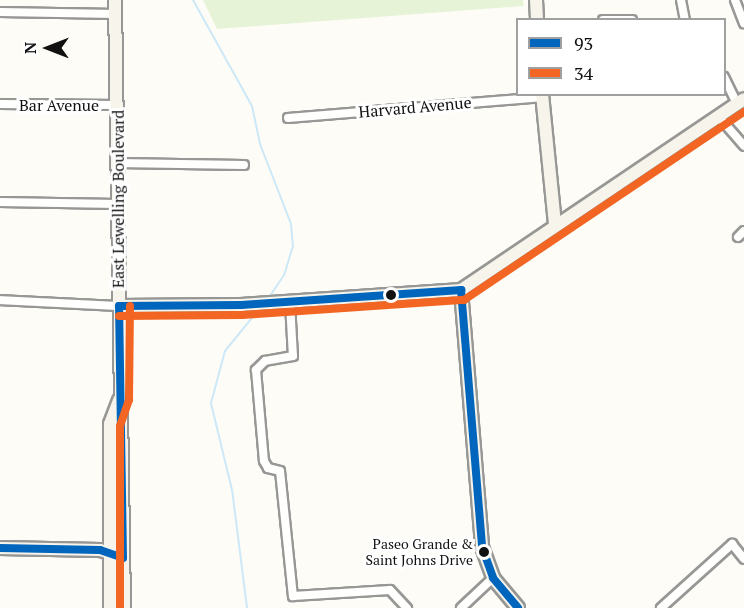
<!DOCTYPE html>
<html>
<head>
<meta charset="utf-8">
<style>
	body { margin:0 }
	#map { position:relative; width:744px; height:608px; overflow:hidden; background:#fdfcf7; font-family:"PT Serif",serif }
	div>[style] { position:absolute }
	.green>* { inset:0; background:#e7f3d7 }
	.stream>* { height:2px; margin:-1px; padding:0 1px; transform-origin:1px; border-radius:1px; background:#cde8f7 }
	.roads { filter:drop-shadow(2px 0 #979795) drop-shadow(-2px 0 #979795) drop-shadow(0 2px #979795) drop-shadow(0 -2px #979795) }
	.street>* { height:8px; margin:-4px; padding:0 4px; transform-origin:4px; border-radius:4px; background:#fffffe }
	.secondary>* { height:12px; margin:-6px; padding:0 6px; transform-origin:6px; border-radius:6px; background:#f6f4eb }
	.bus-1>* { height:8px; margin:-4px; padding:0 4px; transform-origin:4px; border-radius:4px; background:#0065bd }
	.bus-2>* { height:8px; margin:-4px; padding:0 4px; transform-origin:4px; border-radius:4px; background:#f26522 }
	.dots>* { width:16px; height:16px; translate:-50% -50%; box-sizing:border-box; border:3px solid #fff; border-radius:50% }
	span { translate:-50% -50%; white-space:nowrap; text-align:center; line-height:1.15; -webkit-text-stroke:6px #fff; paint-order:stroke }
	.bus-label { font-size:14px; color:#111 }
	.right { translate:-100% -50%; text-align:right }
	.street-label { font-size:16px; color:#111 }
	.legend { position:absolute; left:516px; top:18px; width:210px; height:78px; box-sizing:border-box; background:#fff; border:2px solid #a0a0a0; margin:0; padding:8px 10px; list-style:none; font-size:18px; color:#111 }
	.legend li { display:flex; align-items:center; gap:12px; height:30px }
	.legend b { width:30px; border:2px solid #a0a0a0 }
	.north { position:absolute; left:18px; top:18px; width:60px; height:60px; -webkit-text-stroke:4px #fff; paint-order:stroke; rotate:270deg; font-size:16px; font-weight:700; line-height:24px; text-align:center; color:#111 }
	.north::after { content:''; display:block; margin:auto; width:21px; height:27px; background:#111; clip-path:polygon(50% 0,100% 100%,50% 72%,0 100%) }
</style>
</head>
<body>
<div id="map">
	<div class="green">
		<i style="clip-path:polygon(203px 0,523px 0,524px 6px,217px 29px)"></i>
	</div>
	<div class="stream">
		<i style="left:193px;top:0;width:121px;rotate:60.9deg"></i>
		<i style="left:252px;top:106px;width:39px;rotate:78deg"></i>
		<i style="left:260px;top:144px;width:86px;rotate:68.8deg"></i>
		<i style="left:291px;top:224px;width:22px;rotate:85deg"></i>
		<i style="left:293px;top:246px;width:30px;rotate:107deg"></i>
		<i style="left:284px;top:275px;width:29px;rotate:124deg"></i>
		<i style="left:247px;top:608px;width:119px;rotate:-97.2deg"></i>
		<i style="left:232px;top:490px;width:89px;rotate:-103.6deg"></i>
		<i style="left:211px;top:403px;width:54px;rotate:-74.9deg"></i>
		<i style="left:225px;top:351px;width:55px;rotate:-50.9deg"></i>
	</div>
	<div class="roads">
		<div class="street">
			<i style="left:681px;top:0;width:20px;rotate:79deg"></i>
			<i style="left:735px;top:0;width:25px;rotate:69deg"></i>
			<i style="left:0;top:12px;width:117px;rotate:1deg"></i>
			<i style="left:603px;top:20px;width:29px"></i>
			<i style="left:724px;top:77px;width:30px;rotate:64deg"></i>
			<i style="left:0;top:104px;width:117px;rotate:0.5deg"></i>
			<i style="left:719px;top:117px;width:38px;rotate:49deg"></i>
			<i style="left:288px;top:118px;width:256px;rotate:-4.7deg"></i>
			<i style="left:117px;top:163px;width:127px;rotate:0.9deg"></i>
			<i style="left:0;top:202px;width:117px;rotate:1deg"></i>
			<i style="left:738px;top:237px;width:8px;rotate:-45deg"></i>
			<i style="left:0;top:300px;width:119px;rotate:2.9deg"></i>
			<i style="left:290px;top:303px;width:53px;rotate:86.8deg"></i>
			<i style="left:293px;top:356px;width:28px;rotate:170deg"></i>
			<i style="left:265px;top:361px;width:13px;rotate:135deg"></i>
			<i style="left:256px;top:370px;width:91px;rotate:85deg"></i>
			<i style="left:264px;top:461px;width:8px;rotate:60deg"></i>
			<i style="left:268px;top:468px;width:12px;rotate:14deg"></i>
			<i style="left:280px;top:471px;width:126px;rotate:84.1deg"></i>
			<i style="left:293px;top:596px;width:97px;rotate:-3.5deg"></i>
			<i style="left:390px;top:590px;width:25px;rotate:47deg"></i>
			<i style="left:461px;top:608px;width:44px;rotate:-43.2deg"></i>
			<i style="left:661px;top:608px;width:96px;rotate:-42deg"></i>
			<i style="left:732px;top:544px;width:19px;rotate:51deg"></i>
		</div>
		<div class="secondary">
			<i style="left:115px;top:0;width:608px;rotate:89.15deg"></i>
			<i style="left:536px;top:0;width:20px;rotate:87deg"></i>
			<i style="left:542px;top:94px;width:132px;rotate:84.3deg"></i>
			<i style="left:461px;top:290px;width:258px;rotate:85.3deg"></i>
			<i style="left:482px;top:547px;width:33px;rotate:70deg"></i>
			<i style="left:493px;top:578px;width:39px;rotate:50deg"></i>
			<i style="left:119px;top:306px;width:122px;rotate:-0.5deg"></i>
			<i style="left:241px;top:305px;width:221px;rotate:-3.9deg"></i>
			<i style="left:461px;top:290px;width:341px;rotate:-34deg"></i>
			<i style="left:0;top:548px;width:100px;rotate:1.1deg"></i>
			<i style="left:100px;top:550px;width:18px;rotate:16deg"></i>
			<i style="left:110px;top:608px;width:184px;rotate:-90deg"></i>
			<i style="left:110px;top:424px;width:26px;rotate:-69deg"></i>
		</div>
	</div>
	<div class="bus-1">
		<i style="left:461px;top:290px;width:258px;rotate:85.3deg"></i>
		<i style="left:482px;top:547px;width:33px;rotate:70deg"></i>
		<i style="left:493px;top:578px;width:39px;rotate:50deg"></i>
		<i style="left:119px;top:306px;width:122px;rotate:-0.5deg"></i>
		<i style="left:241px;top:305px;width:221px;rotate:-3.9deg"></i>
		<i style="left:0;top:548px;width:100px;rotate:1.1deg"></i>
		<i style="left:100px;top:550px;width:24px;rotate:19deg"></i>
		<i style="left:123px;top:558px;width:252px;rotate:-90.9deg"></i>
	</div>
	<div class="bus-2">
		<i style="left:119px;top:316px;width:123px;rotate:-0.5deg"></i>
		<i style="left:242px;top:315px;width:223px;rotate:-3.9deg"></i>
		<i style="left:464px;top:300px;width:337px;rotate:-33.9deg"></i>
		<i style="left:120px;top:608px;width:182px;rotate:-90deg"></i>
		<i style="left:120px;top:426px;width:28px;rotate:-71deg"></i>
		<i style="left:129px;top:400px;width:94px;rotate:-89.4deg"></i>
	</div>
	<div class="dots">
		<i style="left:391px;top:295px;background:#111"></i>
		<i style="left:484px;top:552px;background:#111"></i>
	</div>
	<div class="bus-label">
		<span class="right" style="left:473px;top:552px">Paseo Grande &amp;<br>Saint Johns Drive</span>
	</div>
	<div class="street-label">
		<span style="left:59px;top:105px">Bar Avenue</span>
		<span style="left:415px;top:107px;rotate:-5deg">Harvard Avenue</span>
		<span style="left:118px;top:199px;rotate:-90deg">East Lewelling Boulevard</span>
	</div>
	<ul class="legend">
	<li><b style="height:8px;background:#0065bd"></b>93</li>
	<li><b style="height:8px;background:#f26522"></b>34</li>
	</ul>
	<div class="north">N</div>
</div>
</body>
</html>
